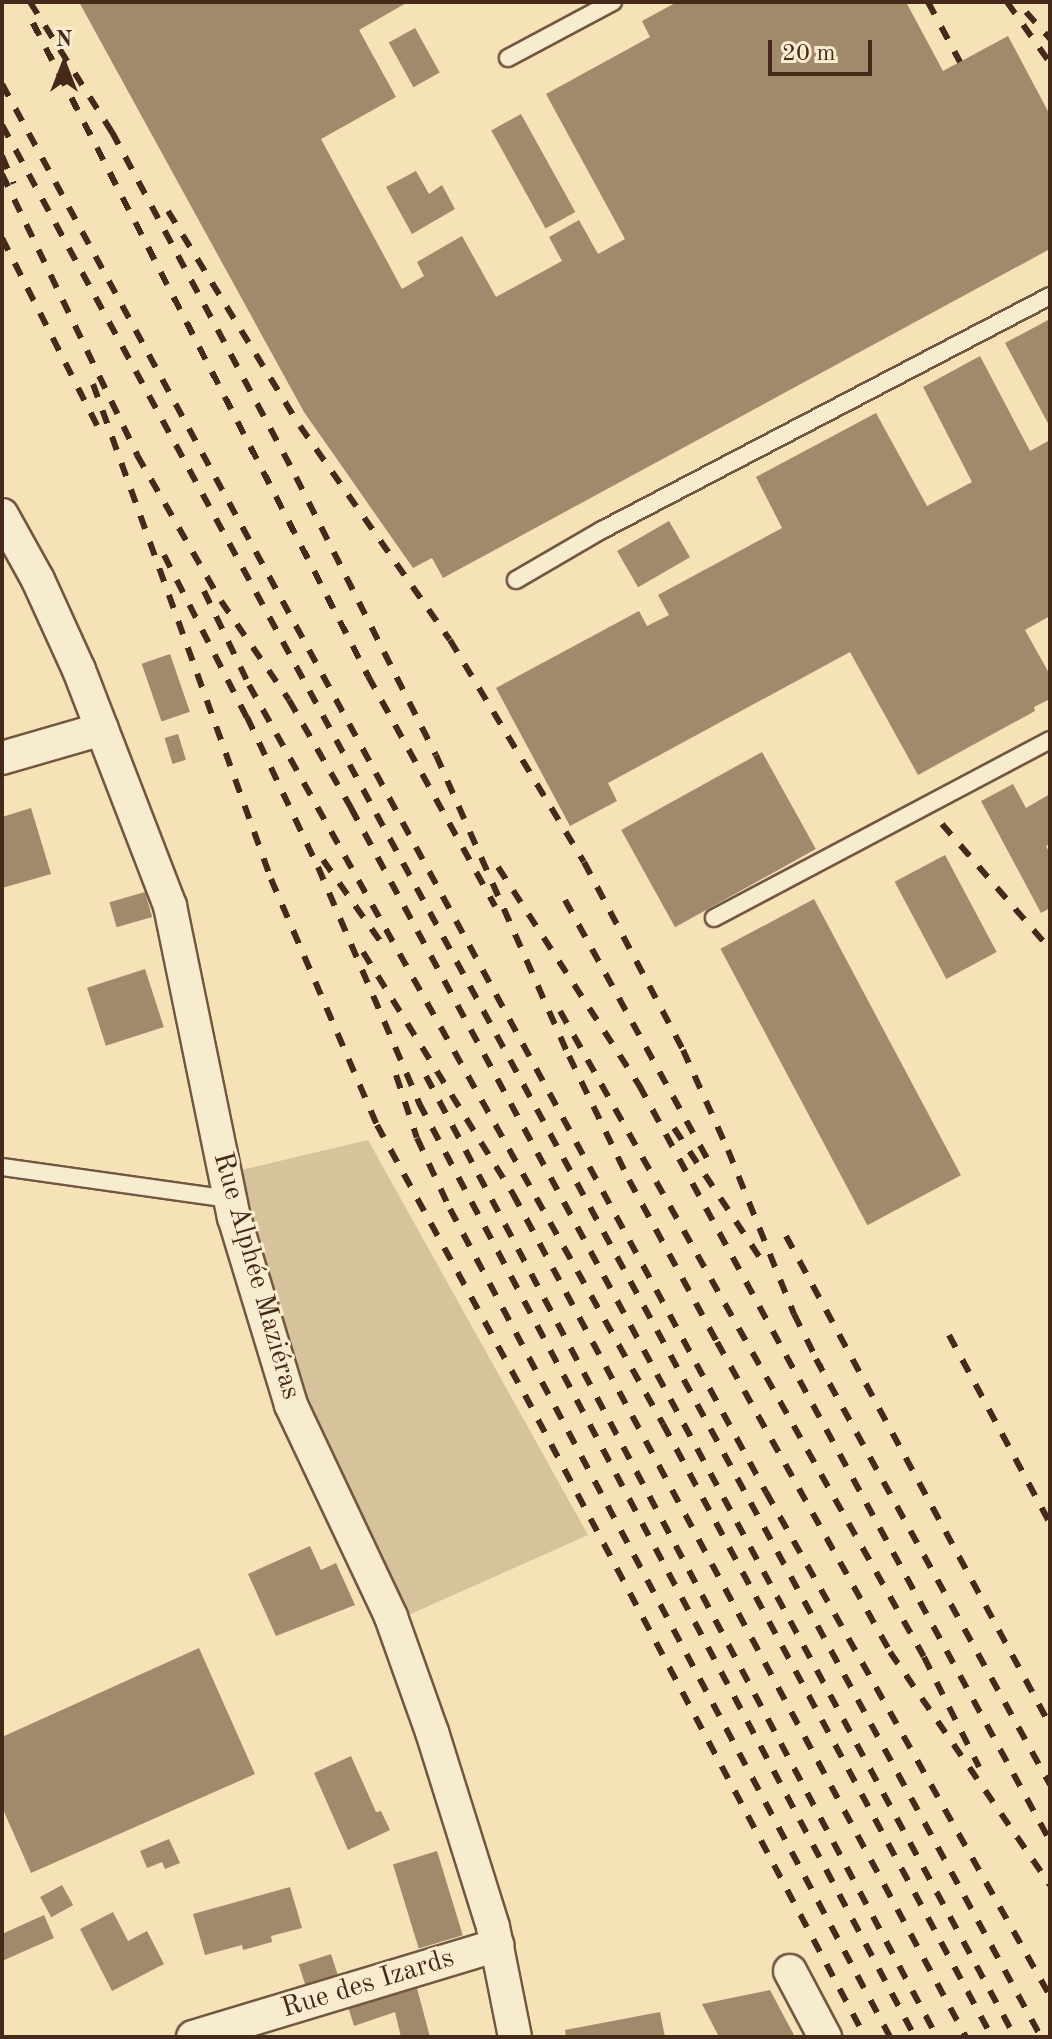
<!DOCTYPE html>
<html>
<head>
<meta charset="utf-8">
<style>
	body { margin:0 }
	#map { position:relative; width:1052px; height:2039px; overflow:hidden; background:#f5e2b6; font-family:"Old Standard TT",serif }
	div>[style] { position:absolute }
	.green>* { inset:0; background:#d7c39b }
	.building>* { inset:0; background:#a1896b; transform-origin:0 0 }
	.roads { filter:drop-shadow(2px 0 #725741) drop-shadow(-2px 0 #725741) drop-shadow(0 2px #725741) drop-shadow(0 -2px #725741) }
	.service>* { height:16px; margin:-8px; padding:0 8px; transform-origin:8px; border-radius:8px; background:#f8ecd0 }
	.minor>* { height:32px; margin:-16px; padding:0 16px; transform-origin:16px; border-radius:16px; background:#f8ecd0 }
	.rail>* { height:6px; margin-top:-3px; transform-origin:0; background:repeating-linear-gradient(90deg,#46291a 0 14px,transparent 0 28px) }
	span { translate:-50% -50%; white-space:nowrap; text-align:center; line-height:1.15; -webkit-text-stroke:6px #f8ecd0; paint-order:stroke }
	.street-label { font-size:28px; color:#46291a }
	.frame { position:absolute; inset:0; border:4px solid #46291a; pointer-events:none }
	.north { position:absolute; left:24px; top:24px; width:80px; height:80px; -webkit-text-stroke:6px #f8ecd0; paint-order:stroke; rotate:0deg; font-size:22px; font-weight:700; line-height:32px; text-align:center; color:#46291a }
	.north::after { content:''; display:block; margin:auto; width:28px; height:36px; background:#46291a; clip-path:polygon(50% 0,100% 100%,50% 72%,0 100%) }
	.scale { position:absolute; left:768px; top:40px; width:104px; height:36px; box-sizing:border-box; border:4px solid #46291a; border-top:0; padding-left:10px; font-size:24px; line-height:28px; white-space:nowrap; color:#46291a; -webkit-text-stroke:6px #f8ecd0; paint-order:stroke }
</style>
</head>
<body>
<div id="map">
	<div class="green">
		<i style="clip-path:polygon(368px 1140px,588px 1535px,404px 1617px,304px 1402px,237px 1171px)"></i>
	</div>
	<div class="building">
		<i style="clip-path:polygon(79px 2px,408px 2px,359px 30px,396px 97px,321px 139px,402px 289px,424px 276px,417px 262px,462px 236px,496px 297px,562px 261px,549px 237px,579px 220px,598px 254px,625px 239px,546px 94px,650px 37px,642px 21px,677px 2px,906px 2px,943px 71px,1008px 36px,1050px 115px,1050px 249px,443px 578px,432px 558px,413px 568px,304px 412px)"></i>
		<i style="left:415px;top:28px;width:51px;height:30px;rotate:61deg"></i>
		<i style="left:521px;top:114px;width:112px;height:34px;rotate:61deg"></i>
		<i style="clip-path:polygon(416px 171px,429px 194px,442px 185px,455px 209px,412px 234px,386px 187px)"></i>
		<i style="clip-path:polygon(1050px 319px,1050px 427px,1005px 343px)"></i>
		<i style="clip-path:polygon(980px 356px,1030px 451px,1050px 440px,1050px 616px,1025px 630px,1050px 675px,1050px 699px,1034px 707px,1035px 711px,918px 775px,850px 652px,608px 783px,617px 801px,570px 826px,496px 688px,639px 611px,647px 626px,669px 615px,658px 595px,782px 528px,756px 477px,876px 413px,927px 506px,972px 482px,923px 387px)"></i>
		<i style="left:669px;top:521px;width:42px;height:60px;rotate:60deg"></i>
		<i style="left:170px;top:654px;width:61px;height:30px;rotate:71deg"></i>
		<i style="left:178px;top:734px;width:27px;height:14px;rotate:73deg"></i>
		<i style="left:762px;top:752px;width:111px;height:161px;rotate:61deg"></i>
		<i style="clip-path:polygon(1013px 784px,1026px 808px,1050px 794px,1050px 844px,1046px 846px,1050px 854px,1050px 908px,1041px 913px,981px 801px)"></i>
		<i style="clip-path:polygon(31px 808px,51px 874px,2px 888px,2px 817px)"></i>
		<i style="left:945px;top:855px;width:110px;height:57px;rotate:62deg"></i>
		<i style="left:145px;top:892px;width:26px;height:37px;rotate:74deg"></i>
		<i style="left:814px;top:899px;width:313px;height:106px;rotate:62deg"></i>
		<i style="left:145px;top:969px;width:61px;height:61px;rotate:72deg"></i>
		<i style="clip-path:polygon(310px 1546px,321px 1570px,336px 1563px,355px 1605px,276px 1636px,248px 1574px)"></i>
		<i style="clip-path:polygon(199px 1648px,255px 1774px,31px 1873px,2px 1807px,2px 1737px)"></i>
		<i style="clip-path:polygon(351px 1756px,376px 1812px,381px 1811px,390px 1830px,348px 1850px,314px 1773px)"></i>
		<i style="clip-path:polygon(169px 1839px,180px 1863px,165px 1869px,162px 1862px,147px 1868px,140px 1851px)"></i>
		<i style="left:437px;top:1851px;width:88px;height:46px;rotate:73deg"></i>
		<i style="left:62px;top:1885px;width:23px;height:25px;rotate:61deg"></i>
		<i style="clip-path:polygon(290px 1887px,302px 1928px,271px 1936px,272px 1942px,243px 1950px,242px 1945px,205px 1955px,193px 1914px)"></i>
		<i style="clip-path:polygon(113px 1912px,128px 1941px,147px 1931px,164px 1964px,112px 1991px,80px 1929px)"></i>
		<i style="clip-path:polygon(44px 1915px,54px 1938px,2px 1961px,2px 1934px)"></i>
		<i style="left:331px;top:1954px;width:22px;height:34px;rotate:72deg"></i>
		<i style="clip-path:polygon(414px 1977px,430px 2037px,401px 2037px,395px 2012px,354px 2026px,346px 2000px)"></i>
		<i style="clip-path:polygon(770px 1990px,795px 2037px,719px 2037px,702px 2004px)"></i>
		<i style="clip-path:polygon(660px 2012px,665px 2037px,566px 2037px,565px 2030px)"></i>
	</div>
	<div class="roads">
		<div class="service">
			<i style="left:508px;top:58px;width:119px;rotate:-28.1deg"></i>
			<i style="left:516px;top:580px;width:99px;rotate:-30.2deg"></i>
			<i style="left:602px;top:530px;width:505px;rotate:-27.58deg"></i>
			<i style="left:714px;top:918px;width:380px;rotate:-27.9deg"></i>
			<i style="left:2px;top:1167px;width:229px;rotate:8deg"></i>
		</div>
		<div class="minor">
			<i style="left:2px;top:515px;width:74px;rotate:61deg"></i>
			<i style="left:38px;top:580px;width:99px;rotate:65.5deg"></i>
			<i style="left:79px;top:670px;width:253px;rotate:68.9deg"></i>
			<i style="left:170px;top:906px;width:318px;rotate:78.4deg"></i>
			<i style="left:234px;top:1217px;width:196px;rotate:73.1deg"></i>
			<i style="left:291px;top:1405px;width:234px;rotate:64.7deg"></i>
			<i style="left:391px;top:1617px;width:122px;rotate:70.4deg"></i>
			<i style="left:432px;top:1732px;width:204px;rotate:72.6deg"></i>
			<i style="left:493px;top:1927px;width:112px;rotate:78.7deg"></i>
			<i style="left:2px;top:758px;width:104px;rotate:-16.2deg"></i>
			<i style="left:790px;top:1971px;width:75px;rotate:62.1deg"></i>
			<i style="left:193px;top:2037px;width:318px;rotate:-16.8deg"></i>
		</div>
	</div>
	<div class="rail">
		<i style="left:30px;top:2px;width:154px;rotate:57.8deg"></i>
		<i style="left:112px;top:132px;width:391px;rotate:61.9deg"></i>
		<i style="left:296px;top:477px;width:311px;rotate:63.3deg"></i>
		<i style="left:436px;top:755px;width:329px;rotate:66.2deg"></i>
		<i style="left:569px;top:1056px;width:138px;rotate:64.2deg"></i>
		<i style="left:629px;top:1180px;width:184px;rotate:61.5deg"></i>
		<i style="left:717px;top:1342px;width:355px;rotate:60.8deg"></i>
		<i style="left:890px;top:1652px;width:283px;rotate:55.5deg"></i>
		<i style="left:928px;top:2px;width:68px;rotate:61.9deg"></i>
		<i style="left:1007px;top:2px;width:75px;rotate:54.8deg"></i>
		<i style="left:1026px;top:12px;width:36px;rotate:48deg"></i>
		<i style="left:33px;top:23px;width:734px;rotate:62.84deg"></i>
		<i style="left:368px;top:676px;width:263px;rotate:61.1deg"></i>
		<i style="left:2px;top:84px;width:1602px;rotate:61.52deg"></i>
		<i style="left:766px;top:1492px;width:579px;rotate:60.6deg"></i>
		<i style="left:2px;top:125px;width:2176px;rotate:61.48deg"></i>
		<i style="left:2px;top:156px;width:30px;rotate:67deg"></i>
		<i style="left:2px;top:174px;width:312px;rotate:64.3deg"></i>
		<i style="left:137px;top:455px;width:168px;rotate:60.1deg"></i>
		<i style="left:221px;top:601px;width:120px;rotate:55.5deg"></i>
		<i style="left:289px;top:700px;width:125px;rotate:60.1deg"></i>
		<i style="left:351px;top:808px;width:1397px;rotate:61.62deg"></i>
		<i style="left:168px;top:211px;width:252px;rotate:58.5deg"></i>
		<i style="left:300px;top:426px;width:261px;rotate:55deg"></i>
		<i style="left:450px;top:640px;width:259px;rotate:58.9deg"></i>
		<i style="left:584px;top:862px;width:212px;rotate:62.2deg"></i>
		<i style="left:683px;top:1050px;width:110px;rotate:65.8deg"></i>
		<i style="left:728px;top:1150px;width:177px;rotate:68.1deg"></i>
		<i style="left:794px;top:1314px;width:60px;rotate:63.4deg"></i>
		<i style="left:2px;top:238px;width:216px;rotate:63.1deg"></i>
		<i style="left:93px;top:384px;width:526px;rotate:70.22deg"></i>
		<i style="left:271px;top:879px;width:268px;rotate:66.7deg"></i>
		<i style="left:377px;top:1125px;width:308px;rotate:61.3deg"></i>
		<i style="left:525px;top:1395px;width:726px;rotate:62.09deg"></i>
		<i style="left:164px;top:555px;width:192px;rotate:63deg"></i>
		<i style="left:204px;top:591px;width:104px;rotate:64.4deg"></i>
		<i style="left:249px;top:685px;width:847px;rotate:60.74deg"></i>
		<i style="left:663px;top:1424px;width:696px;rotate:61.78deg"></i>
		<i style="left:247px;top:717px;width:166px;rotate:64.7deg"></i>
		<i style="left:318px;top:867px;width:257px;rotate:66.8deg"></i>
		<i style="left:419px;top:1103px;width:1058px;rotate:62.03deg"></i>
		<i style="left:942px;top:824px;width:165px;rotate:49.2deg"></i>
		<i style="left:323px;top:860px;width:108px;rotate:54.8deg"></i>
		<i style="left:498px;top:867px;width:260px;rotate:57.1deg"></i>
		<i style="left:639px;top:1085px;width:860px;rotate:61.47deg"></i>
		<i style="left:565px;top:900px;width:297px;rotate:61.2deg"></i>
		<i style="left:363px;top:952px;width:285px;rotate:58.2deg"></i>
		<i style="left:513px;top:1194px;width:957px;rotate:61.75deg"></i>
		<i style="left:560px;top:1011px;width:741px;rotate:60.6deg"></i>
		<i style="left:924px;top:1657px;width:123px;rotate:63.4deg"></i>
		<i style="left:396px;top:1075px;width:66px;rotate:71.6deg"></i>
		<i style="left:417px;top:1138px;width:78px;rotate:65.1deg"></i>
		<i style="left:450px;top:1209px;width:938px;rotate:62.01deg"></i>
		<i style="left:426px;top:1076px;width:1088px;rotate:62deg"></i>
		<i style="left:674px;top:1128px;width:163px;rotate:56.5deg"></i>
		<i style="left:786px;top:1236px;width:556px;rotate:61.64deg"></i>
		<i style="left:949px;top:1335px;width:213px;rotate:61.8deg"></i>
		<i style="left:816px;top:1359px;width:486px;rotate:61.2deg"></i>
	</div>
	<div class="street-label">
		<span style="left:256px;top:1276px;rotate:74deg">Rue Alphée Maziéras</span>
		<span style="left:368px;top:1984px;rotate:-17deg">Rue des Izards</span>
	</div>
	<div class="frame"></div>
	<div class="north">N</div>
	<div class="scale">20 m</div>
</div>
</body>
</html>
